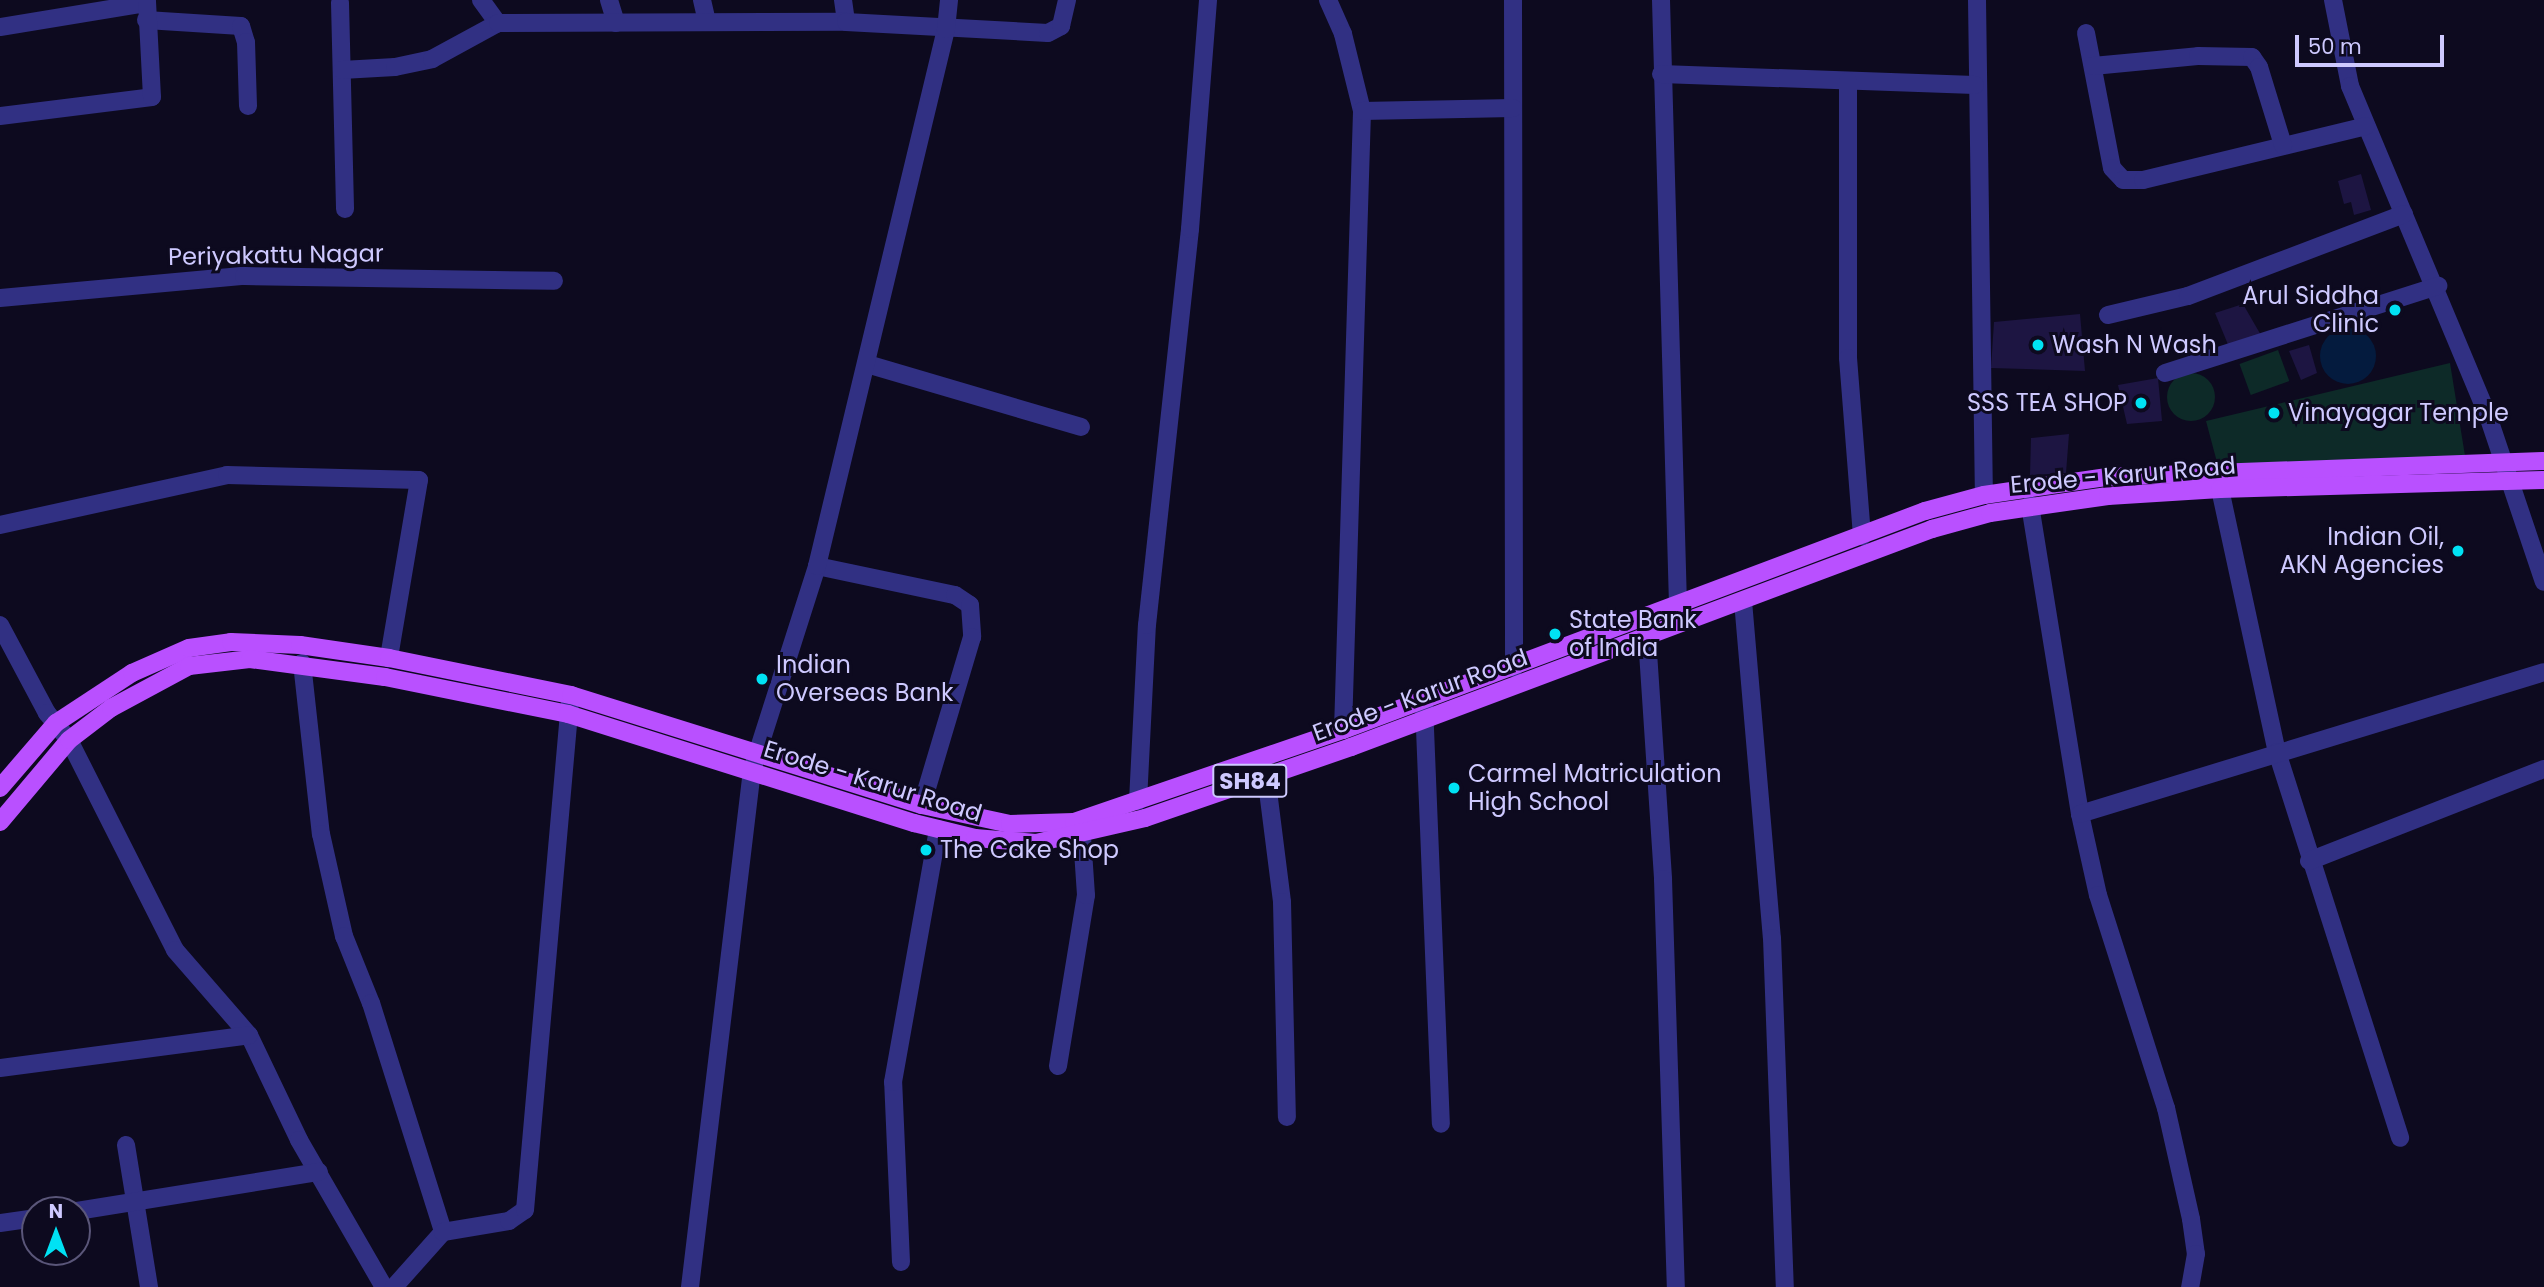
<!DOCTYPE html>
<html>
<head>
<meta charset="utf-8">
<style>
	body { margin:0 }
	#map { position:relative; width:2544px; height:1287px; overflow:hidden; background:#0d0a1f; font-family:Poppins,sans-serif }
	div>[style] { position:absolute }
	.green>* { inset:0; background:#0d2a28; transform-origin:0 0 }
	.round { border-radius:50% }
	.water>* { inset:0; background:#041b3e }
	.building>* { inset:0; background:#1d1542 }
	.minor>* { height:18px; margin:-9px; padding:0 9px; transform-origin:9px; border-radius:9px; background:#313083 }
	.major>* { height:18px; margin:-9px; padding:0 9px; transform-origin:9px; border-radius:9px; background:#b950ff }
	.dots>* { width:19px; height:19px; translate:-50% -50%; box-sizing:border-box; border:4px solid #0d0a1f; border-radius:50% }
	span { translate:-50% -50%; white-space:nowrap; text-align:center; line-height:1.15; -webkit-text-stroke:6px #0d0a1f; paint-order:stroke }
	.shield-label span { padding:2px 5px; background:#0d0a1f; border:2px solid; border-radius:5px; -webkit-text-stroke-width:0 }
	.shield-label { font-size:23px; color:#cec9ff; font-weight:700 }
	.street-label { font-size:24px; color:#cec9ff }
	.poi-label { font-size:24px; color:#cec9ff }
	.right { translate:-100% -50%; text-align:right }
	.left { translate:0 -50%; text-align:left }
	.north { position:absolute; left:21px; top:1196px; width:70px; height:70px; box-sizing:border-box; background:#0d0a1f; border:2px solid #5a5679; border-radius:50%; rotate:0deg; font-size:19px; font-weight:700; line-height:28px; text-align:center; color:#cec9ff }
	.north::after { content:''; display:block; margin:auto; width:24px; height:32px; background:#00e2f4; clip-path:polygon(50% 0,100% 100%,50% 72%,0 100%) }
	.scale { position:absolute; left:2295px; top:35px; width:149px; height:32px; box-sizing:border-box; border:4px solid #cec9ff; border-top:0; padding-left:9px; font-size:21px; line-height:24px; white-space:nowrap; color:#cec9ff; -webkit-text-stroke:5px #0d0a1f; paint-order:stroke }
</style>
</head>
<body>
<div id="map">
	<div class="green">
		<i style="left:2278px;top:350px;width:33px;height:41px;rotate:70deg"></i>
		<i style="clip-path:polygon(2450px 363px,2466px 462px,2222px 481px,2206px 421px)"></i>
		<i class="round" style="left:2167px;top:373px;width:48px;height:48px"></i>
	</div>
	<div class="water">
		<i class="round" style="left:2320px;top:328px;width:56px;height:56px"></i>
	</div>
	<div class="building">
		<i style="clip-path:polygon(2361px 174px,2371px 210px,2354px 215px,2351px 202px,2344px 204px,2338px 181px)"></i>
		<i style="clip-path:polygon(2243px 304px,2262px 337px,2229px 347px,2215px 313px)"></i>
		<i style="clip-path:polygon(2080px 314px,2085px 371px,1991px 368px,1994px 322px)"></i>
		<i style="clip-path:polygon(2309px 345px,2317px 373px,2301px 380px,2289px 351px)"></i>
		<i style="clip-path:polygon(2158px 378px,2162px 421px,2127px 424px,2118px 385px)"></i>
		<i style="clip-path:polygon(2069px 434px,2066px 473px,2030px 475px,2031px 438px)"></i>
	</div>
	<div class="minor">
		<i style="left:481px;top:0;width:29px;rotate:54deg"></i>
		<i style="left:609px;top:0;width:24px;rotate:73deg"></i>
		<i style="left:702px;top:0;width:22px;rotate:77deg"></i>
		<i style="left:843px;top:0;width:22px;rotate:82deg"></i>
		<i style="left:1328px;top:0;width:37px;rotate:66deg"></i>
		<i style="left:1343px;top:34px;width:79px;rotate:76.1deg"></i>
		<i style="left:1513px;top:0;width:668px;rotate:89.91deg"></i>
		<i style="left:1661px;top:0;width:605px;rotate:88.39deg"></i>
		<i style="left:1977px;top:0;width:495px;rotate:89.2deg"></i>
		<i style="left:2333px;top:0;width:88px;rotate:78.8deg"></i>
		<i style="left:2350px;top:86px;width:355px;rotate:67.3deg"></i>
		<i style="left:2487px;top:413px;width:178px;rotate:71.4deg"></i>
		<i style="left:340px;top:3px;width:206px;rotate:88.6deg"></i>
		<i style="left:146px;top:20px;width:95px;rotate:3.6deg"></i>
		<i style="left:241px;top:26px;width:17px;rotate:73deg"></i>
		<i style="left:246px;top:42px;width:64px;rotate:88.2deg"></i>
		<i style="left:0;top:27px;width:149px;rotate:-9.3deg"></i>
		<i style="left:2086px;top:33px;width:137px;rotate:79.1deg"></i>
		<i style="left:2112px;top:168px;width:16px;rotate:47deg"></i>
		<i style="left:2123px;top:180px;width:20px"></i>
		<i style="left:2143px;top:180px;width:229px;rotate:-13.6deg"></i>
		<i style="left:2093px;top:66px;width:105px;rotate:-5.4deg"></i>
		<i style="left:2198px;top:56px;width:54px;rotate:1.1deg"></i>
		<i style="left:2252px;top:57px;width:12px;rotate:55deg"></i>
		<i style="left:2259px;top:67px;width:82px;rotate:72.9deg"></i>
		<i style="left:342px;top:70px;width:53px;rotate:-3.2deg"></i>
		<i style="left:395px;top:67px;width:38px;rotate:-12deg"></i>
		<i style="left:432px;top:59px;width:75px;rotate:-28.6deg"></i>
		<i style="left:498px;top:23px;width:348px;rotate:-0.2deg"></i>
		<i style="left:846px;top:22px;width:202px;rotate:3.1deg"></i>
		<i style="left:1048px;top:33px;width:15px;rotate:-28deg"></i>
		<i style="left:1061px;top:26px;width:27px;rotate:-77deg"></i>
		<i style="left:1661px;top:74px;width:314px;rotate:2deg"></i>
		<i style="left:1848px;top:81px;width:277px;rotate:90deg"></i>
		<i style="left:1848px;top:358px;width:179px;rotate:85.5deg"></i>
		<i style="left:0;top:116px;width:153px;rotate:-7.1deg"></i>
		<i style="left:152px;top:97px;width:97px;rotate:-93deg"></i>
		<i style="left:0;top:298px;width:245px;rotate:-5.2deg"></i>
		<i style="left:244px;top:276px;width:310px;rotate:0.9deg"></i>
		<i style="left:2108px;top:315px;width:82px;rotate:-13.4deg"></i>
		<i style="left:2188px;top:296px;width:231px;rotate:-20.8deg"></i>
		<i style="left:867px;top:364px;width:223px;rotate:16.4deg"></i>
		<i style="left:2165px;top:373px;width:287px;rotate:-17.7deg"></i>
		<i style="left:2220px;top:489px;width:269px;rotate:77.8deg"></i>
		<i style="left:2277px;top:752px;width:405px;rotate:72.3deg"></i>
		<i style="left:2030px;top:505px;width:313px;rotate:80.8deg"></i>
		<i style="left:2080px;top:814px;width:83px;rotate:77.5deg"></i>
		<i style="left:2098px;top:895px;width:224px;rotate:72.3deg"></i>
		<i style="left:2166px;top:1108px;width:114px;rotate:77.3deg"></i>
		<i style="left:2191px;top:1219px;width:35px;rotate:82deg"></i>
		<i style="left:2196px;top:1254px;width:34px;rotate:100deg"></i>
		<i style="left:0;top:525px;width:232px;rotate:-12.4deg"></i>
		<i style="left:227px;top:475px;width:192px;rotate:1.5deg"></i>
		<i style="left:419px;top:480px;width:181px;rotate:99.6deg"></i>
		<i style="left:817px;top:566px;width:141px;rotate:11.9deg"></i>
		<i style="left:955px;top:595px;width:18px;rotate:34deg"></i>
		<i style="left:970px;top:605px;width:32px;rotate:86deg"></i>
		<i style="left:972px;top:637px;width:175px;rotate:106.6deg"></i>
		<i style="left:1743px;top:601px;width:338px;rotate:85.1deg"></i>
		<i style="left:1772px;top:938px;width:349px;rotate:87.9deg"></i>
		<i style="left:0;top:625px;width:100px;rotate:61.9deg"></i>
		<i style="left:47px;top:713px;width:35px;rotate:51deg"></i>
		<i style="left:69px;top:740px;width:235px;rotate:63.2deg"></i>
		<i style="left:175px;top:950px;width:113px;rotate:49deg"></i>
		<i style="left:249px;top:1035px;width:116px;rotate:64.5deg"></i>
		<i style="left:299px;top:1140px;width:170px;rotate:60deg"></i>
		<i style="left:1647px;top:637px;width:243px;rotate:86.2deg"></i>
		<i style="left:1663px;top:879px;width:408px;rotate:88.2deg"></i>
		<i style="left:302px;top:663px;width:172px;rotate:83.7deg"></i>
		<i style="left:321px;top:834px;width:105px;rotate:77.3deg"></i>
		<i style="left:344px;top:936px;width:72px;rotate:68.1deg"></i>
		<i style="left:371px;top:1003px;width:240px;rotate:72.5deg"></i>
		<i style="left:443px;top:1232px;width:74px;rotate:131.7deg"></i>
		<i style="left:1424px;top:704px;width:420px;rotate:87.7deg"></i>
		<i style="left:1343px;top:730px;width:619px;rotate:-88.24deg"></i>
		<i style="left:1362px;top:111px;width:151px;rotate:-1.1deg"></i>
		<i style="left:1266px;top:775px;width:128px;rotate:82.8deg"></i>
		<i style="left:1282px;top:902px;width:215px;rotate:88.7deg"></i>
		<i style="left:1138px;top:801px;width:176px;rotate:-87.1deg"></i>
		<i style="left:1147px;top:625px;width:398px;rotate:-83.8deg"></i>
		<i style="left:1190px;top:229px;width:230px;rotate:-85.5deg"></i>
		<i style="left:2080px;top:814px;width:485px;rotate:-17deg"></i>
		<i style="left:2309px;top:861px;width:252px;rotate:-21.4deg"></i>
		<i style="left:1058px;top:1066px;width:173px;rotate:-80.7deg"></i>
		<i style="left:1086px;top:895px;width:59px;rotate:-93.9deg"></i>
		<i style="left:0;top:1068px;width:251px;rotate:-7.5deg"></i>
		<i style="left:126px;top:1145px;width:144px;rotate:80.8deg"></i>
		<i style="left:77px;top:1211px;width:245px;rotate:-9.2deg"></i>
		<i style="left:0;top:1223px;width:35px;rotate:-8deg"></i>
		<i style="left:443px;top:1232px;width:67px;rotate:-9.5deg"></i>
		<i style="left:509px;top:1221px;width:19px;rotate:-35deg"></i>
		<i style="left:525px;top:1210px;width:510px;rotate:-84.94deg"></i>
		<i style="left:901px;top:1262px;width:180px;rotate:-92.5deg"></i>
		<i style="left:893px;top:1082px;width:257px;rotate:-79.9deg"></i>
		<i style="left:690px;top:1287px;width:521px;rotate:-83.16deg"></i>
		<i style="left:752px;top:770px;width:214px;rotate:-72.3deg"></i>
		<i style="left:817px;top:566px;width:552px;rotate:-76.49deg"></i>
		<i style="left:946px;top:29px;width:29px;rotate:-84deg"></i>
	</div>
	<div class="major">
		<i style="left:0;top:788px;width:86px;rotate:-49.3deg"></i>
		<i style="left:56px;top:723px;width:91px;rotate:-33.3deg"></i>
		<i style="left:132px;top:673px;width:62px;rotate:-23.7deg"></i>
		<i style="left:189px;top:648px;width:42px;rotate:-8.1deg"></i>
		<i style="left:231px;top:642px;width:69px;rotate:2.5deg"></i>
		<i style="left:300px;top:645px;width:90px;rotate:8.3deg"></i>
		<i style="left:389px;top:658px;width:186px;rotate:11.5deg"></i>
		<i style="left:571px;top:695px;width:368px;rotate:17.4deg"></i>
		<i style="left:922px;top:805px;width:90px;rotate:12.2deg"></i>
		<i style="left:1010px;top:824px;width:64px;rotate:-1.8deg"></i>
		<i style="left:1074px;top:822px;width:284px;rotate:-18.9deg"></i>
		<i style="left:1343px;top:730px;width:622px;rotate:-20.62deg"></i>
		<i style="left:1925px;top:511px;width:61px;rotate:-15.2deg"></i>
		<i style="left:1984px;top:495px;width:123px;rotate:-8.4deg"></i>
		<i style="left:2106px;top:477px;width:438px;rotate:-2.1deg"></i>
		<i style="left:0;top:822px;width:107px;rotate:-49.9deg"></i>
		<i style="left:69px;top:740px;width:53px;rotate:-37.3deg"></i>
		<i style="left:111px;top:708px;width:89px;rotate:-28.3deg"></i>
		<i style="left:189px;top:666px;width:61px;rotate:-6.5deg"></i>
		<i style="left:250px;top:659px;width:136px;rotate:7.6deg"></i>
		<i style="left:385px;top:677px;width:187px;rotate:11.4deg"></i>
		<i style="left:568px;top:714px;width:363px;rotate:17.5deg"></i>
		<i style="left:914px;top:823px;width:63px;rotate:13.8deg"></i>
		<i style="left:975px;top:838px;width:61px;rotate:4.7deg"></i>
		<i style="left:1036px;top:843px;width:112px;rotate:-12.9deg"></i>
		<i style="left:1145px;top:818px;width:218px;rotate:-19deg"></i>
		<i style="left:1351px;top:747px;width:621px;rotate:-20.57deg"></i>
		<i style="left:1932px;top:529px;width:60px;rotate:-15.4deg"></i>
		<i style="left:1990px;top:513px;width:119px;rotate:-8.2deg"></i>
		<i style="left:2108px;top:496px;width:112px;rotate:-3.6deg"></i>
		<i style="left:2220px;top:489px;width:324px;rotate:-1.6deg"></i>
	</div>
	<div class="dots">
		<i style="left:2395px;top:310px;background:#00e2f4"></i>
		<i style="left:2038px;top:345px;background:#00e2f4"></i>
		<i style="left:2141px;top:403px;background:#00e2f4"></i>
		<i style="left:2274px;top:413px;background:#00e2f4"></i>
		<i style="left:2458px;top:551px;background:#00e2f4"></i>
		<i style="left:1555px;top:634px;background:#00e2f4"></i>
		<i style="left:762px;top:679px;background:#00e2f4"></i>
		<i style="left:1454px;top:788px;background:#00e2f4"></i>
		<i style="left:926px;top:850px;background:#00e2f4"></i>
	</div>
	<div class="shield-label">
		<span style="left:1250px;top:781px">SH84</span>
	</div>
	<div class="street-label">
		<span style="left:276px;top:255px;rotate:-1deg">Periyakattu Nagar</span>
		<span style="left:2123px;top:475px;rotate:-5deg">Erode - Karur Road</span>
		<span style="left:1420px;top:695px;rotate:-20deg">Erode - Karur Road</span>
		<span style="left:873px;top:781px;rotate:17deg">Erode - Karur Road</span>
	</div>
	<div class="poi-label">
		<span class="right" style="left:2379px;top:310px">Arul Siddha<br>Clinic</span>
		<span class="left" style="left:2052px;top:345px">Wash N Wash</span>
		<span class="right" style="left:2127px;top:403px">SSS TEA SHOP</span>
		<span class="left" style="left:2288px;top:413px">Vinayagar Temple</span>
		<span class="right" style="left:2444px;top:551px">Indian Oil,<br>AKN Agencies</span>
		<span class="left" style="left:1569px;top:634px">State Bank<br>of India</span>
		<span class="left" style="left:776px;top:679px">Indian<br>Overseas Bank</span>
		<span class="left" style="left:1468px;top:788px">Carmel Matriculation<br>High School</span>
		<span class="left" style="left:940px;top:850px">The Cake Shop</span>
	</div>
	<div class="north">N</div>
	<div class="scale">50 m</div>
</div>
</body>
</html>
